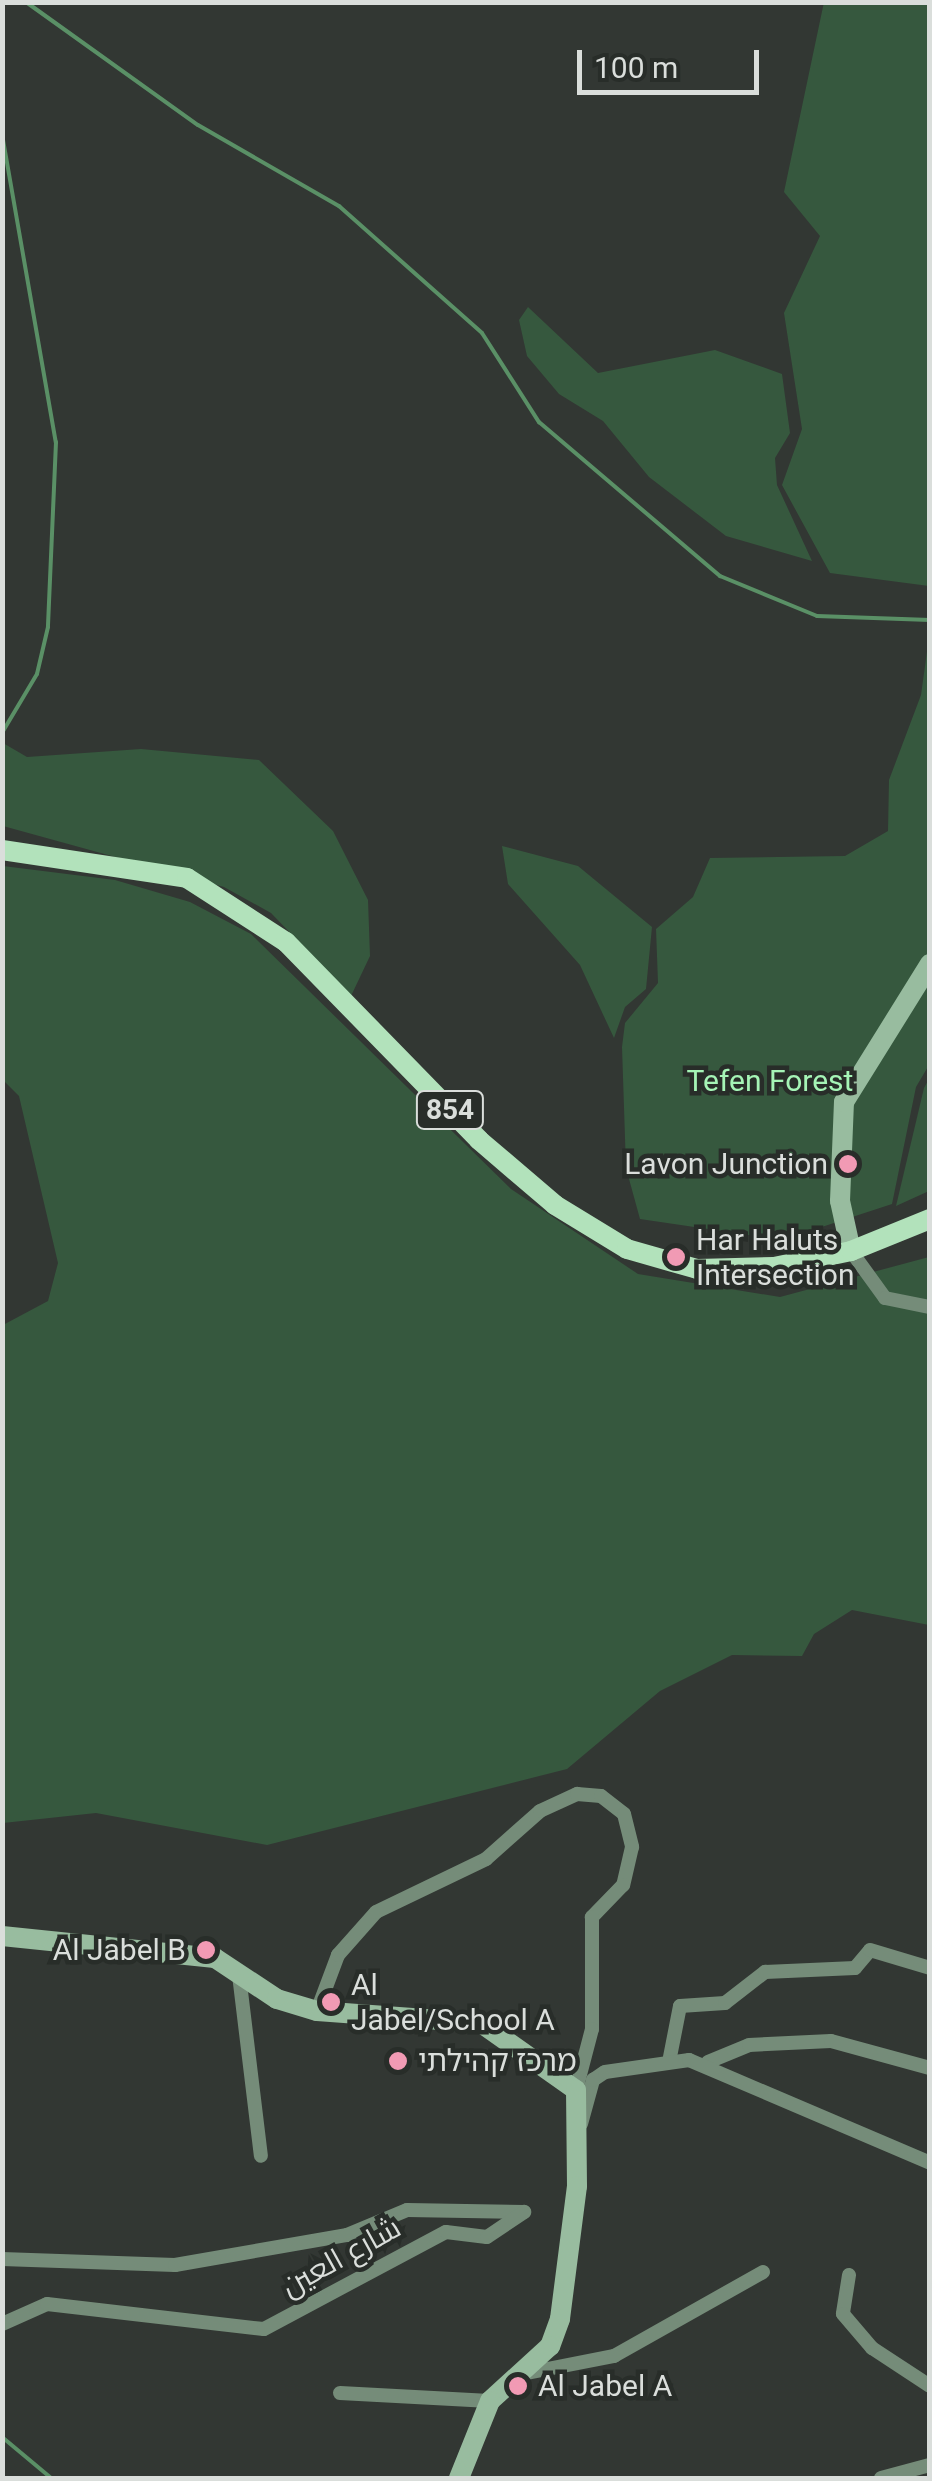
<!DOCTYPE html>
<html>
<head>
<meta charset="utf-8">
<style>
	body { margin:0 }
	#map { position:relative; width:932px; height:2481px; overflow:hidden; background:#323733; font-family:Roboto,Cairo,"Noto Sans Hebrew",sans-serif }
	div>[style] { position:absolute }
	.green>* { inset:0; background:#36583e }
	.stream>* { height:4px; margin:-2px; padding:0 2px; transform-origin:2px; border-radius:2px; background:#5a9066 }
	.street>* { height:14px; margin:-7px; padding:0 7px; transform-origin:7px; border-radius:7px; background:#758c79 }
	.secondary>* { height:20px; margin:-10px; padding:0 10px; transform-origin:10px; border-radius:10px; background:#98bc9f }
	.primary>* { height:20px; margin:-10px; padding:0 10px; transform-origin:10px; border-radius:10px; background:#b2e2bb }
	.dots>* { width:28px; height:28px; translate:-50% -50%; box-sizing:border-box; border:5px solid #282d29; border-radius:50% }
	span { translate:-50% -50%; white-space:nowrap; text-align:center; line-height:1.15; -webkit-text-stroke:9px #282d29; paint-order:stroke }
	.shield-label span { padding:2px 8px; background:#282d29; border:2px solid; border-radius:8px; -webkit-text-stroke-width:0 }
	.shield-label { font-size:28px; color:#dadedb; font-weight:700 }
	.park-label { font-size:30px; color:#a5f4b6 }
	.poi-label { font-size:30px; color:#dadedb }
	.right { translate:-100% -50%; text-align:right }
	.left { translate:0 -50%; text-align:left }
	.street-label { font-size:30px; color:#dadedb }
	.frame { position:absolute; inset:0; border:5px solid #dadedb; pointer-events:none }
	.scale { position:absolute; left:577px; top:50px; width:182px; height:45px; box-sizing:border-box; border:5px solid #dadedb; border-top:0; padding-left:12px; font-size:30px; line-height:35px; white-space:nowrap; color:#dadedb; -webkit-text-stroke:8px #282d29; paint-order:stroke }
</style>
</head>
<body>
<div id="map">
	<div class="green">
		<i style="clip-path:polygon(824px 2px,929px 3px,929px 586px,830px 573px,782px 485px,802px 429px,784px 313px,820px 236px,784px 192px)"></i>
		<i style="clip-path:polygon(528px 307px,598px 373px,715px 350px,782px 374px,790px 433px,775px 458px,777px 485px,812px 561px,726px 536px,649px 477px,603px 421px,559px 394px,527px 356px,519px 320px)"></i>
		<i style="clip-path:polygon(929px 637px,929px 1065px,916px 1087px,892px 1204px,782px 1240px,640px 1219px,626px 1168px,622px 1047px,625px 1023px,658px 983px,656px 929px,693px 897px,710px 858px,845px 856px,888px 831px,889px 780px,921px 695px)"></i>
		<i style="clip-path:polygon(3px 743px,27px 757px,141px 749px,259px 760px,333px 831px,368px 900px,370px 956px,351px 996px,271px 913px,224px 887px,3px 826px)"></i>
		<i style="clip-path:polygon(502px 846px,578px 866px,652px 927px,646px 989px,625px 1007px,614px 1038px,580px 965px,508px 884px)"></i>
		<i style="clip-path:polygon(3px 866px,115px 880px,190px 902px,251px 934px,511px 1189px,638px 1274px,780px 1297px,929px 1257px,929px 1625px,852px 1610px,814px 1634px,802px 1656px,732px 1655px,660px 1691px,567px 1769px,267px 1845px,96px 1813px,3px 1823px,3px 1325px,48px 1301px,58px 1263px,19px 1096px,3px 1080px)"></i>
		<i style="clip-path:polygon(929px 1079px,929px 1191px,896px 1206px,924px 1088px)"></i>
	</div>
	<div class="stream">
		<i style="left:26px;top:2px;width:211px;rotate:35.6deg"></i>
		<i style="left:198px;top:125px;width:163px;rotate:29.9deg"></i>
		<i style="left:339px;top:206px;width:191px;rotate:41.6deg"></i>
		<i style="left:482px;top:333px;width:106px;rotate:57.4deg"></i>
		<i style="left:539px;top:422px;width:238px;rotate:40.4deg"></i>
		<i style="left:720px;top:576px;width:105px;rotate:22.4deg"></i>
		<i style="left:817px;top:616px;width:113px;rotate:2deg"></i>
		<i style="left:2px;top:134px;width:313px;rotate:80.1deg"></i>
		<i style="left:56px;top:442px;width:185px;rotate:92.5deg"></i>
		<i style="left:48px;top:627px;width:48px;rotate:103.2deg"></i>
		<i style="left:37px;top:674px;width:69px;rotate:120.7deg"></i>
		<i style="left:2px;top:2437px;width:64px;rotate:39.9deg"></i>
	</div>
	<div class="street">
		<i style="left:851px;top:1251px;width:58px;rotate:54.1deg"></i>
		<i style="left:885px;top:1298px;width:46px;rotate:11.3deg"></i>
		<i style="left:239px;top:1975px;width:182px;rotate:83.1deg"></i>
		<i style="left:317px;top:2011px;width:60px;rotate:-69.4deg"></i>
		<i style="left:338px;top:1955px;width:57px;rotate:-48.5deg"></i>
		<i style="left:376px;top:1912px;width:122px;rotate:-25.7deg"></i>
		<i style="left:486px;top:1859px;width:72px;rotate:-41.6deg"></i>
		<i style="left:540px;top:1811px;width:41px;rotate:-24.7deg"></i>
		<i style="left:577px;top:1794px;width:24px;rotate:5deg"></i>
		<i style="left:601px;top:1796px;width:29px;rotate:38deg"></i>
		<i style="left:624px;top:1814px;width:34px;rotate:76deg"></i>
		<i style="left:632px;top:1847px;width:39px;rotate:103deg"></i>
		<i style="left:623px;top:1885px;width:45px;rotate:134.1deg"></i>
		<i style="left:592px;top:1917px;width:112px;rotate:90deg"></i>
		<i style="left:592px;top:2029px;width:63px;rotate:104.7deg"></i>
		<i style="left:669px;top:2062px;width:57px;rotate:-78.9deg"></i>
		<i style="left:680px;top:2006px;width:45px;rotate:-3.8deg"></i>
		<i style="left:725px;top:2003px;width:51px;rotate:-37.8deg"></i>
		<i style="left:765px;top:1972px;width:90px;rotate:-2.5deg"></i>
		<i style="left:855px;top:1968px;width:23px;rotate:-50deg"></i>
		<i style="left:870px;top:1950px;width:63px;rotate:16.7deg"></i>
		<i style="left:708px;top:2062px;width:44px;rotate:-22.5deg"></i>
		<i style="left:749px;top:2045px;width:82px;rotate:-2.8deg"></i>
		<i style="left:831px;top:2041px;width:103px;rotate:15.3deg"></i>
		<i style="left:581px;top:2124px;width:46px;rotate:-74.7deg"></i>
		<i style="left:593px;top:2080px;width:14px;rotate:-34deg"></i>
		<i style="left:605px;top:2072px;width:85px;rotate:-8.1deg"></i>
		<i style="left:689px;top:2060px;width:262px;rotate:23.1deg"></i>
		<i style="left:2px;top:2259px;width:173px;rotate:2deg"></i>
		<i style="left:175px;top:2265px;width:175px;rotate:-9.9deg"></i>
		<i style="left:347px;top:2235px;width:65px;rotate:-22.6deg"></i>
		<i style="left:407px;top:2210px;width:117px;rotate:1deg"></i>
		<i style="left:849px;top:2275px;width:39px;rotate:99deg"></i>
		<i style="left:843px;top:2314px;width:45px;rotate:49.5deg"></i>
		<i style="left:872px;top:2348px;width:69px;rotate:33.2deg"></i>
		<i style="left:2px;top:2324px;width:49px;rotate:-24deg"></i>
		<i style="left:47px;top:2304px;width:218px;rotate:6.6deg"></i>
		<i style="left:264px;top:2329px;width:206px;rotate:-28.1deg"></i>
		<i style="left:446px;top:2232px;width:41px;rotate:7deg"></i>
		<i style="left:487px;top:2237px;width:45px;rotate:-34deg"></i>
		<i style="left:527px;top:2373px;width:89px;rotate:-11.1deg"></i>
		<i style="left:614px;top:2356px;width:171px;rotate:-29.4deg"></i>
		<i style="left:340px;top:2393px;width:150px;rotate:3.1deg"></i>
		<i style="left:881px;top:2478px;width:51px;rotate:-14.9deg"></i>
	</div>
	<div class="secondary">
		<i style="left:851px;top:1251px;width:51px;rotate:-102.4deg"></i>
		<i style="left:840px;top:1201px;width:99px;rotate:-87.7deg"></i>
		<i style="left:844px;top:1102px;width:163px;rotate:-58.1deg"></i>
		<i style="left:2px;top:1936px;width:214px;rotate:5.9deg"></i>
		<i style="left:215px;top:1958px;width:74px;rotate:33.5deg"></i>
		<i style="left:277px;top:1999px;width:42px;rotate:16.7deg"></i>
		<i style="left:317px;top:2011px;width:164px;rotate:4.2deg"></i>
		<i style="left:481px;top:2023px;width:116px;rotate:35.2deg"></i>
		<i style="left:576px;top:2090px;width:96px;rotate:89.4deg"></i>
		<i style="left:577px;top:2186px;width:134px;rotate:97.3deg"></i>
		<i style="left:560px;top:2319px;width:29px;rotate:110deg"></i>
		<i style="left:550px;top:2346px;width:81px;rotate:137.5deg"></i>
		<i style="left:490px;top:2401px;width:83px;rotate:111.9deg"></i>
	</div>
	<div class="primary">
		<i style="left:2px;top:850px;width:187px;rotate:8.6deg"></i>
		<i style="left:187px;top:878px;width:118px;rotate:32.9deg"></i>
		<i style="left:286px;top:942px;width:277px;rotate:45.7deg"></i>
		<i style="left:479px;top:1140px;width:100px;rotate:40.5deg"></i>
		<i style="left:555px;top:1205px;width:84px;rotate:31.4deg"></i>
		<i style="left:627px;top:1249px;width:73px;rotate:15.9deg"></i>
		<i style="left:697px;top:1269px;width:77px;rotate:-1.5deg"></i>
		<i style="left:774px;top:1267px;width:79px;rotate:-11.7deg"></i>
		<i style="left:851px;top:1251px;width:85px;rotate:-22.1deg"></i>
	</div>
	<div class="dots">
		<i style="left:848px;top:1164px;background:#f19ab4"></i>
		<i style="left:676px;top:1257px;background:#f19ab4"></i>
		<i style="left:206px;top:1950px;background:#f19ab4"></i>
		<i style="left:331px;top:2002px;background:#f19ab4"></i>
		<i style="left:398px;top:2061px;background:#f19ab4"></i>
		<i style="left:518px;top:2386px;background:#f19ab4"></i>
	</div>
	<div class="shield-label">
		<span style="left:450px;top:1110px">854</span>
	</div>
	<div class="park-label">
		<span style="left:770px;top:1081px">Tefen Forest</span>
	</div>
	<div class="poi-label">
		<span class="right" style="left:828px;top:1164px">Lavon Junction</span>
		<span class="left" style="left:696px;top:1257px">Har Haluts<br>Intersection</span>
		<span class="right" style="left:186px;top:1950px">Al Jabel B</span>
		<span class="left" style="left:351px;top:2002px">Al<br>Jabel/School A</span>
		<span class="left" style="left:418px;top:2061px">מרכז קהילתי</span>
		<span class="left" style="left:538px;top:2386px">Al Jabel A</span>
	</div>
	<div class="street-label">
		<span style="left:341px;top:2257px;rotate:-29deg">شارع العين</span>
	</div>
	<div class="frame"></div>
	<div class="scale">100 m</div>
</div>
</body>
</html>
